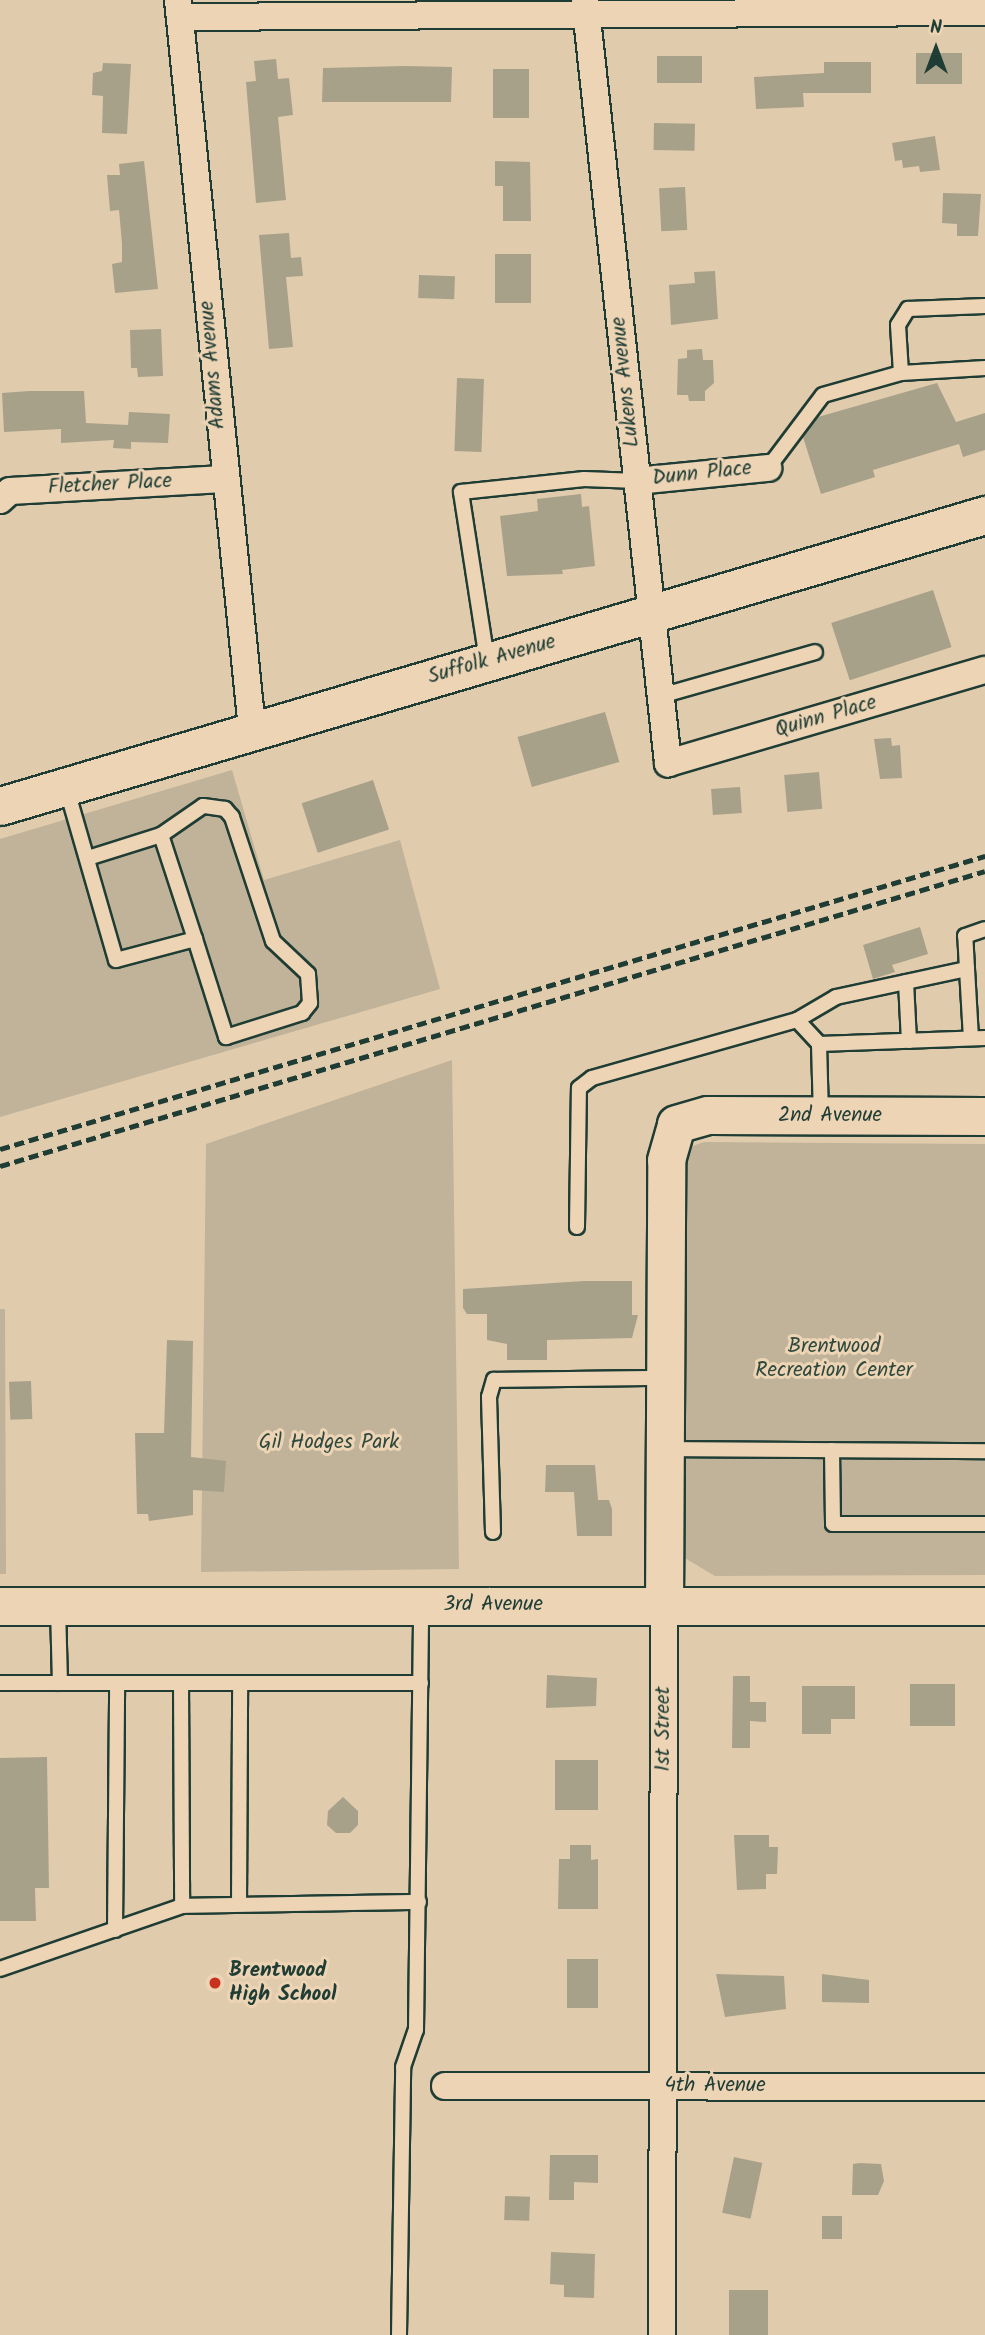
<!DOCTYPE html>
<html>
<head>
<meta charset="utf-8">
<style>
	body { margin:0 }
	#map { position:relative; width:985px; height:2335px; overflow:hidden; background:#e1cbad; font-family:Kalam,sans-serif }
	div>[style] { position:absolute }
	.green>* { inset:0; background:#c0b399 }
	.building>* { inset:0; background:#a7a18a; transform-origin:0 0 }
	.roads { filter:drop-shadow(2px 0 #1f3d34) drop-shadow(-2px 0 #1f3d34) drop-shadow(0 2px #1f3d34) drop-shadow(0 -2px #1f3d34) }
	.lane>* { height:14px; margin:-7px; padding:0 7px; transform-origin:7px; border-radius:7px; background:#edd4b5 }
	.street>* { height:26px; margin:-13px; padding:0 13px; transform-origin:13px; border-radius:13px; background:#edd4b5 }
	.secondary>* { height:37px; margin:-18.5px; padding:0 18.5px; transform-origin:18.5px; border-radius:18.5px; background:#edd4b5 }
	.rail>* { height:5px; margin-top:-2.5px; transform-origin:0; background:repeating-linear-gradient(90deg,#1f3d34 0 10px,transparent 0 15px) }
	.dots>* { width:19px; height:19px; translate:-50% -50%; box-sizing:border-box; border:4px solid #edd4b5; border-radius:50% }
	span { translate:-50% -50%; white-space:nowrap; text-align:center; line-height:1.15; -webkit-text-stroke:6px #edd4b5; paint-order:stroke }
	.street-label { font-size:21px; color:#1f3d34 }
	.park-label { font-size:21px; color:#2f493e }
	.poi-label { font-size:21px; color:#1f3d34; font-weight:700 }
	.left { translate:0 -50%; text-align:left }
	.north { position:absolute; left:901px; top:14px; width:70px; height:70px; -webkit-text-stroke:5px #edd4b5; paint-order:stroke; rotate:0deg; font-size:19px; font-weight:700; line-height:28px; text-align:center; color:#1f3d34 }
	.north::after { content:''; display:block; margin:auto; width:24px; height:32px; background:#1f3d34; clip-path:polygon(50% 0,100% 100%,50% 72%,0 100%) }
</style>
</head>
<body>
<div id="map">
	<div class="green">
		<i style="clip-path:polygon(232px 770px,264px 880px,400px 840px,440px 989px,0 1117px,0 839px)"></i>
		<i style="clip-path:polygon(452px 1060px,459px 1569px,201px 1572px,206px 1144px)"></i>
		<i style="clip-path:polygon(704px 1142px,985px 1144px,985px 1575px,715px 1576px,683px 1557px,683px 1162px,687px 1148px)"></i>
		<i style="clip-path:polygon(0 1309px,5px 1309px,6px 1574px,0 1574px)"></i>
	</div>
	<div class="building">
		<i style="left:916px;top:53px;width:46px;height:31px"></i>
		<i style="left:657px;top:56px;width:45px;height:27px"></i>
		<i style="clip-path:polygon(276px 59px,278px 79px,289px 78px,293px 115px,278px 117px,286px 200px,256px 203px,246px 82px,256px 81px,254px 61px)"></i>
		<i style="clip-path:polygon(824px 62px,871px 62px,871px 93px,803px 93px,804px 107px,756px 109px,754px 77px,824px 73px)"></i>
		<i style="clip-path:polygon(103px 63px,131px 64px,127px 134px,102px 133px,103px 96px,92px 95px,93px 73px,102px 71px)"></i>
		<i style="clip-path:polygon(405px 66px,452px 67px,451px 102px,322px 102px,323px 68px)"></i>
		<i style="left:529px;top:69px;width:49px;height:36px;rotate:90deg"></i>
		<i style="left:654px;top:123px;width:41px;height:27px;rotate:1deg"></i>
		<i style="clip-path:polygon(935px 136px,940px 170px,920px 172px,919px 166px,903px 168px,902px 160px,895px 161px,892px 143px)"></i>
		<i style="clip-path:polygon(144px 161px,158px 289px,115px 293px,112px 264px,122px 262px,122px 244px,119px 210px,110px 211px,107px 175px,120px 175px,119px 164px)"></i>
		<i style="clip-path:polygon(495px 161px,530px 162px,531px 221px,503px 221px,503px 186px,495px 186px)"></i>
		<i style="left:685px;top:187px;width:43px;height:26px;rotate:87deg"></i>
		<i style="clip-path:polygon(943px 193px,981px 194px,978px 236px,957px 236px,957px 224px,942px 223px)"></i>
		<i style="clip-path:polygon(289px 233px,291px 258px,301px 257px,303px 276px,286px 277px,293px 347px,269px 349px,259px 235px)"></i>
		<i style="left:495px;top:254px;width:36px;height:49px"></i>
		<i style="clip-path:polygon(715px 271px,718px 319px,671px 325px,669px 285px,695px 283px,694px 272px)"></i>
		<i style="left:419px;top:275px;width:36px;height:23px;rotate:2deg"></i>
		<i style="clip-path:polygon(161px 329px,163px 376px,138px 377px,137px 368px,131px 368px,130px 330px)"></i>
		<i style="clip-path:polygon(702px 349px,703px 360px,713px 360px,714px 383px,705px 391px,705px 401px,689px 401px,688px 395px,677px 395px,678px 359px,687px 358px,687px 350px)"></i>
		<i style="left:457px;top:378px;width:27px;height:73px;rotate:2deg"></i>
		<i style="clip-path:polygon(937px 383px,956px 422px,985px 413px,985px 450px,963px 457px,959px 444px,873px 470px,875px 477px,821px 494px,803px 437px,818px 417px)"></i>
		<i style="clip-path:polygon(29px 391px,84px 391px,86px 423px,128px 425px,129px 412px,170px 414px,168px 443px,131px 442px,131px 449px,113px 448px,114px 440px,61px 443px,61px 429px,4px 432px,2px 393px)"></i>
		<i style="clip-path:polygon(581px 494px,582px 507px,589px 506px,595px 566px,562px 570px,563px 574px,507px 576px,500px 516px,538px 511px,537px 499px)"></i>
		<i style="left:933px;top:590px;width:60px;height:107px;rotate:72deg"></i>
		<i style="left:605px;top:712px;width:52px;height:91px;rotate:74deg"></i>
		<i style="clip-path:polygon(891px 738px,892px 746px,900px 745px,902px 778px,880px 779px,874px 739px)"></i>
		<i style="left:819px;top:772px;width:37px;height:35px;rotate:85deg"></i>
		<i style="left:373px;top:780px;width:52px;height:75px;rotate:72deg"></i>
		<i style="left:740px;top:787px;width:26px;height:29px;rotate:86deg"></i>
		<i style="clip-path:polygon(920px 927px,928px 954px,892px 965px,895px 972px,873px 979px,863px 945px)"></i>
		<i style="clip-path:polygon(584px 1281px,632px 1281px,632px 1315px,638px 1315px,632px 1338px,547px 1340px,547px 1360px,507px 1360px,507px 1344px,487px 1340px,487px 1314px,467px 1314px,463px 1308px,463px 1289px)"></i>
		<i style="clip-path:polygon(167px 1340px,193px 1341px,191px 1457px,226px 1461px,224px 1492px,193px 1490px,193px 1515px,149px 1521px,148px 1514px,137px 1514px,135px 1433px,164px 1433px)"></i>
		<i style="left:31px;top:1381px;width:38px;height:22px;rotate:88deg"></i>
		<i style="clip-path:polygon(546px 1465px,595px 1465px,598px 1500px,609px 1500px,612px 1509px,612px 1536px,577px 1536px,574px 1492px,545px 1492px)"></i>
		<i style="clip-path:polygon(547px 1675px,597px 1678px,596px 1706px,546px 1708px)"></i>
		<i style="clip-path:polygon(733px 1676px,750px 1676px,750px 1702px,766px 1702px,766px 1722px,750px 1721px,750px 1748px,732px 1748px)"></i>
		<i style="left:910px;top:1684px;width:45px;height:42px"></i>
		<i style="clip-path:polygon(802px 1686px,855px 1686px,855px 1719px,831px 1719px,831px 1734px,802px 1734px)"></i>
		<i style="clip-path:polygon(47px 1757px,49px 1888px,35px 1888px,36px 1921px,0 1921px,0 1758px)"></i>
		<i style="left:555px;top:1760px;width:43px;height:50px"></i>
		<i style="clip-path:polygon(343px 1797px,358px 1811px,358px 1825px,350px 1833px,336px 1833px,327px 1825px,328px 1811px)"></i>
		<i style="clip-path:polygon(734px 1835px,769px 1835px,769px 1847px,778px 1847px,777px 1874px,766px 1874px,766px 1889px,737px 1890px)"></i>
		<i style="clip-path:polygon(570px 1845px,591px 1845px,591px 1860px,598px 1859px,598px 1909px,558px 1909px,559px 1859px,570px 1859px)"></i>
		<i style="left:567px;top:1959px;width:31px;height:49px"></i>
		<i style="clip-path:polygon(716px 1974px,784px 1976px,786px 2009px,725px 2017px)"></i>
		<i style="clip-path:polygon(822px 1974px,869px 1980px,869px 2003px,822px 2002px)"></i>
		<i style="clip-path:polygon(550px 2155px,598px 2155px,598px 2183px,574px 2182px,574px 2200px,549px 2200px)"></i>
		<i style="left:734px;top:2157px;width:29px;height:57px;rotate:12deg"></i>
		<i style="clip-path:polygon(860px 2163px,881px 2164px,884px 2181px,878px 2195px,852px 2195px,853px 2164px)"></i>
		<i style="left:505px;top:2196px;width:25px;height:24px;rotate:2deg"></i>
		<i style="left:822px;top:2216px;width:20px;height:23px"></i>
		<i style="clip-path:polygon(551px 2252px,595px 2254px,594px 2298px,564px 2297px,564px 2285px,550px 2284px)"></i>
		<i style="left:729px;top:2290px;width:39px;height:45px"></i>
	</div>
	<div class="roads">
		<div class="lane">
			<i style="left:901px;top:373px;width:48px;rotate:-93.6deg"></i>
			<i style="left:898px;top:325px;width:19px;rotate:-58deg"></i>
			<i style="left:908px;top:309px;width:77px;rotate:-2.2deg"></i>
			<i style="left:768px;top:468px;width:91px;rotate:-53deg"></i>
			<i style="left:823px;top:395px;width:81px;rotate:-15.8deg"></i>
			<i style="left:901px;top:373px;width:84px;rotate:-3.4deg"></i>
			<i style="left:487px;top:660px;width:170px;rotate:-98.8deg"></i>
			<i style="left:461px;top:492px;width:124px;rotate:-6deg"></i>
			<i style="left:584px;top:479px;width:53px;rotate:2.2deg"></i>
			<i style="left:660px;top:696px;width:161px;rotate:-15.8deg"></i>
			<i style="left:66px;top:787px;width:180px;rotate:73.9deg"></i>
			<i style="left:116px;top:960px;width:82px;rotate:-14.9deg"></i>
			<i style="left:195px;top:939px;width:103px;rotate:72.4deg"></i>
			<i style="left:226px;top:1037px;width:80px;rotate:-17.5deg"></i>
			<i style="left:302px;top:1013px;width:13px;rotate:-51deg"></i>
			<i style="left:310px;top:1003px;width:29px;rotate:-94deg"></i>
			<i style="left:308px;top:974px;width:48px;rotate:-136.7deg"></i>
			<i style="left:273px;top:941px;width:131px;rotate:-108.3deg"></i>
			<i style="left:232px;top:817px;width:11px;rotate:-131deg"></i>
			<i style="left:225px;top:809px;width:22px;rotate:-172deg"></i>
			<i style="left:203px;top:806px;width:51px;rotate:145.4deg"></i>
			<i style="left:161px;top:835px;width:77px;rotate:162.5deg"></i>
			<i style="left:161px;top:835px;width:109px;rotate:71.9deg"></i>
			<i style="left:967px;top:969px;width:69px;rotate:86.7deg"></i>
			<i style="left:906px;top:982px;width:59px;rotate:87.1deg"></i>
			<i style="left:797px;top:1020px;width:45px;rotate:-30.5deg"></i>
			<i style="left:836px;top:997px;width:134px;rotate:-12.1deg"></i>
			<i style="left:967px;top:969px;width:33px;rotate:-93deg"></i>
			<i style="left:965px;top:936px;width:21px;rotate:-19deg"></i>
			<i style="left:819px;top:1044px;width:166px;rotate:-2.1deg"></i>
			<i style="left:577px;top:1227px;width:139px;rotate:-89.2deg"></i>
			<i style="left:579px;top:1088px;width:16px;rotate:-38deg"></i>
			<i style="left:592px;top:1078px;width:213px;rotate:-15.8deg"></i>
			<i style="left:797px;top:1020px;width:33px;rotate:47deg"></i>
			<i style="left:819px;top:1044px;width:70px;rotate:88.4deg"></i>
			<i style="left:664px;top:1449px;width:321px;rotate:0.4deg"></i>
			<i style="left:832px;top:1450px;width:74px;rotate:89.2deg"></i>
			<i style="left:833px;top:1524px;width:152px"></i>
			<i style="left:493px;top:1532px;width:135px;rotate:-91.7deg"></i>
			<i style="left:489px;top:1397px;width:18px;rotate:-74deg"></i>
			<i style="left:494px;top:1380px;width:168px;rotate:-0.7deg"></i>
			<i style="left:58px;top:1607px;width:76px;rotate:88.5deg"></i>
			<i style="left:0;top:1683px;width:181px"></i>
			<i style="left:181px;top:1683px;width:223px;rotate:89.7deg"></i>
			<i style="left:182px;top:1906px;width:237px;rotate:-1deg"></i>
			<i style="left:181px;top:1683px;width:240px"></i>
			<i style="left:239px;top:1904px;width:221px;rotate:-89.7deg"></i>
			<i style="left:115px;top:1930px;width:247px;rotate:-89.5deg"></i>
			<i style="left:0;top:1969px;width:193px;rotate:-19.1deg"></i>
			<i style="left:399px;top:2335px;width:268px;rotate:-89.1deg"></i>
			<i style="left:403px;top:2067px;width:39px;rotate:-71deg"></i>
			<i style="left:416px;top:2030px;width:424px;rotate:-89.3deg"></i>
		</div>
		<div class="street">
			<i style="left:178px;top:0;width:733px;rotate:84.2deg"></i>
			<i style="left:585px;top:0;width:768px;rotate:83.79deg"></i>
			<i style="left:668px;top:763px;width:330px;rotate:-16.4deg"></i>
			<i style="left:180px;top:17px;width:805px;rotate:-0.36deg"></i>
			<i style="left:637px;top:481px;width:132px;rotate:-5.7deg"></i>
			<i style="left:0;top:500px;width:13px;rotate:-42deg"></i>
			<i style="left:10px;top:491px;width:214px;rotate:-3.2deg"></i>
			<i style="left:445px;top:2086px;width:540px;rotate:0.11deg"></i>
			<i style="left:662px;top:2335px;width:728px;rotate:-89.84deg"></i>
		</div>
		<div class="secondary">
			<i style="left:0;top:806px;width:1027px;rotate:-16.46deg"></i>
			<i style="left:0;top:1606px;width:985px"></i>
			<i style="left:664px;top:1607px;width:447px;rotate:-89.7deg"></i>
			<i style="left:666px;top:1160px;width:37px;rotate:-74deg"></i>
			<i style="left:676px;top:1124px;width:33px;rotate:-16deg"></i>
			<i style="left:708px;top:1115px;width:277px;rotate:0.2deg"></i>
		</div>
	</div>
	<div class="rail">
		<i style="left:0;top:1149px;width:1028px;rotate:-16.57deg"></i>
		<i style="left:0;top:1166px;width:1028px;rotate:-16.67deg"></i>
	</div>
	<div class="dots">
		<i style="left:215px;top:1983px;background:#c8321e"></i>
	</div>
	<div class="street-label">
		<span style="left:213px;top:365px;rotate:-95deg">Adams Avenue</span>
		<span style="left:626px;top:382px;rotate:-96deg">Lukens Avenue</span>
		<span style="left:702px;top:474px;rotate:-6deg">Dunn Place</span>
		<span style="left:110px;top:485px;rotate:-3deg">Fletcher Place</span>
		<span style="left:492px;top:660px;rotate:-16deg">Suffolk Avenue</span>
		<span style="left:826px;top:717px;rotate:-16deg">Quinn Place</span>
		<span style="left:830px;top:1116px">2nd Avenue</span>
		<span style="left:493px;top:1605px">3rd Avenue</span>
		<span style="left:664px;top:1729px;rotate:-90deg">1st Street</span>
		<span style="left:715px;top:2086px">4th Avenue</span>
	</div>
	<div class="park-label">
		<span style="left:834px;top:1359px">Brentwood<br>Recreation Center</span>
		<span style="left:329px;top:1443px">Gil Hodges Park</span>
	</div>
	<div class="poi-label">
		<span class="left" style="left:229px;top:1983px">Brentwood<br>High School</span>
	</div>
	<div class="north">N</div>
</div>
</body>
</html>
